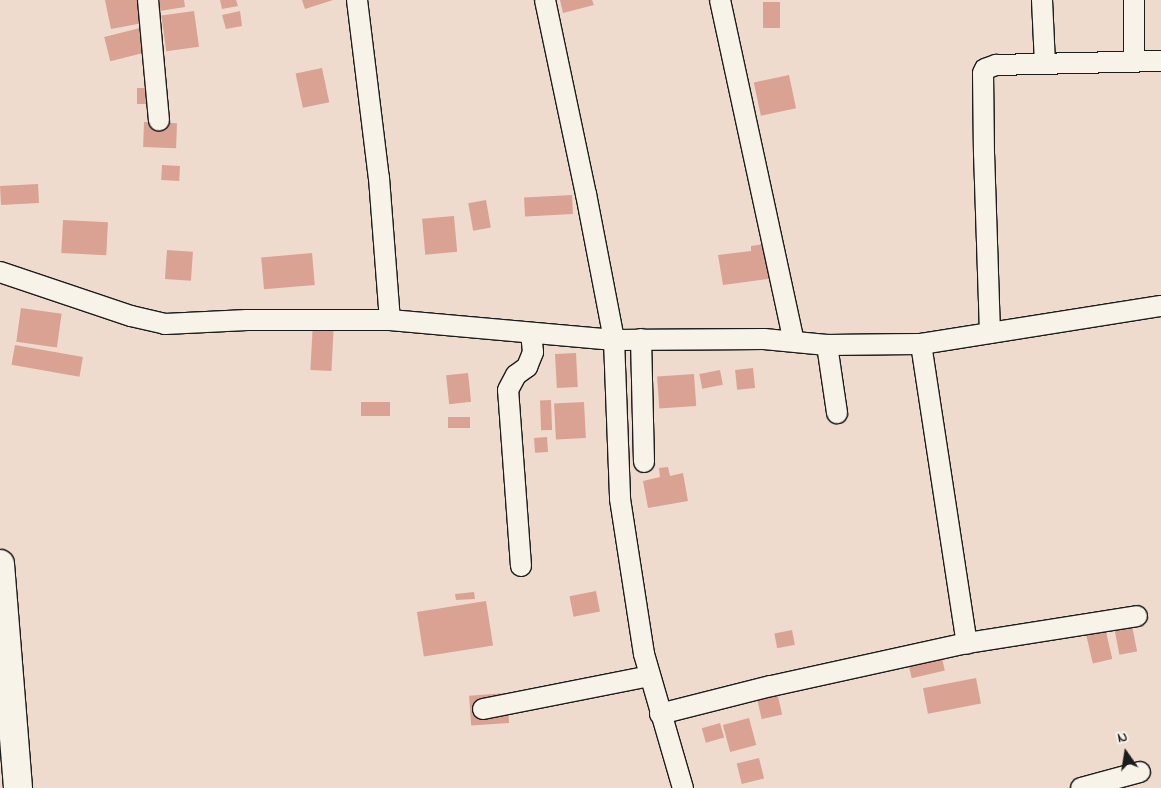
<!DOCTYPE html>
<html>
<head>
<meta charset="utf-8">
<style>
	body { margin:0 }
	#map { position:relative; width:1161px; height:788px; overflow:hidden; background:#eedbce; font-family:"Indie Flower",sans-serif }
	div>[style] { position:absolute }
	.building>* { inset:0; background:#daa293; transform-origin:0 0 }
	.roads { filter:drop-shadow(1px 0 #1c1c1c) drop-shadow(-1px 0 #1c1c1c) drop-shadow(0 1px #1c1c1c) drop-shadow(0 -1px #1c1c1c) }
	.street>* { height:20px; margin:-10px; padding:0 10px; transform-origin:10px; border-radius:10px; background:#f7f3e8 }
	.secondary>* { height:28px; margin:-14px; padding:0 14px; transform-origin:14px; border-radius:14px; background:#f7f3e8 }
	span { translate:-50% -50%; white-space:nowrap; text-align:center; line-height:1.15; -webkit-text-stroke:4px #f7f3e8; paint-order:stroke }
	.north { position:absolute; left:1101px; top:728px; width:50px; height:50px; -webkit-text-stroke:4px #f7f3e8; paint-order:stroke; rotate:347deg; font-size:14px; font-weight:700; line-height:20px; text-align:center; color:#1c1c1c }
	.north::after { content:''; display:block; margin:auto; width:18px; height:22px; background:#1c1c1c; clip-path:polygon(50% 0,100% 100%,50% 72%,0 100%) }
</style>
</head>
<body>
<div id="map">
	<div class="building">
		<i style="clip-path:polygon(105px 0,139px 0,143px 23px,111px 29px)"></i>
		<i style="clip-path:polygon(159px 0,184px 0,185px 7px,160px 11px)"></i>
		<i style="clip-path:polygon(220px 0,236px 0,238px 6px,222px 9px)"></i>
		<i style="clip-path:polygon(302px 0,333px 0,305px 9px)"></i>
		<i style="clip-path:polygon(560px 0,592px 0,594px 5px,563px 13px)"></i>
		<i style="left:763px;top:2px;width:17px;height:26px"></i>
		<i style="left:194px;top:11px;width:36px;height:33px;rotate:82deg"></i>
		<i style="clip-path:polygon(240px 11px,242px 26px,226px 29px,222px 15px)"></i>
		<i style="left:144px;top:27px;width:25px;height:41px;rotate:76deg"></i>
		<i style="left:322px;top:68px;width:35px;height:27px;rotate:78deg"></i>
		<i style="left:789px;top:75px;width:34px;height:36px;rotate:78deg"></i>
		<i style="left:157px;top:88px;width:16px;height:20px;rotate:90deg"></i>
		<i style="left:144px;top:122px;width:33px;height:25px;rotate:2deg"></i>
		<i style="left:162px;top:165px;width:18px;height:15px;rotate:3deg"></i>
		<i style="left:38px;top:184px;width:19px;height:38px;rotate:87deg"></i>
		<i style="left:572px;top:195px;width:19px;height:48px;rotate:87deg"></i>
		<i style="left:486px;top:200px;width:28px;height:18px;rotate:80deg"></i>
		<i style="left:454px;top:216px;width:36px;height:32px;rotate:85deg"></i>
		<i style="left:63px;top:220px;width:45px;height:33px;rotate:3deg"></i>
		<i style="clip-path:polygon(771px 243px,775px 278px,723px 285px,718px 255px,751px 251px,751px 246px)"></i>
		<i style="left:167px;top:250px;width:26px;height:29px;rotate:4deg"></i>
		<i style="left:312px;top:253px;width:32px;height:51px;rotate:85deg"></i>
		<i style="left:21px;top:308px;width:41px;height:34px;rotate:8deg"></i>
		<i style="left:313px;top:321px;width:21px;height:49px;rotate:3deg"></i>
		<i style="left:15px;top:345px;width:69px;height:20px;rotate:10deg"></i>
		<i style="left:576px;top:353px;width:34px;height:21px;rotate:87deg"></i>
		<i style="left:753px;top:368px;width:20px;height:18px;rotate:84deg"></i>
		<i style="left:720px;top:370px;width:15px;height:21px;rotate:79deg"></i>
		<i style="left:468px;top:373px;width:29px;height:22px;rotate:84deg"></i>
		<i style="left:694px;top:374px;width:32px;height:37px;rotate:86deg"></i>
		<i style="left:551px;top:400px;width:30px;height:11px;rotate:88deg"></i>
		<i style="left:361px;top:402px;width:29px;height:14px"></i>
		<i style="left:584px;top:402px;width:36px;height:30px;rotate:87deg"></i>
		<i style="left:448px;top:417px;width:22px;height:11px"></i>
		<i style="left:547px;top:437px;width:15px;height:13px;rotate:86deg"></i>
		<i style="clip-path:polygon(668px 467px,670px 476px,683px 473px,688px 501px,648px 508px,643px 481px,660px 477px,659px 468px)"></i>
		<i style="left:596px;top:591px;width:21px;height:27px;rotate:79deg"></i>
		<i style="clip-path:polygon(474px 592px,475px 599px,456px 600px,455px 594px)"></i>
		<i style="left:486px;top:601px;width:45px;height:70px;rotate:81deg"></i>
		<i style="left:1131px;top:620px;width:32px;height:18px;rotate:79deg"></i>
		<i style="left:1104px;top:623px;width:37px;height:20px;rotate:77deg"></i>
		<i style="left:792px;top:630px;width:15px;height:18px;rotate:79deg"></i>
		<i style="left:941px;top:654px;width:17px;height:34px;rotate:77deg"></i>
		<i style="left:976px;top:678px;width:26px;height:54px;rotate:79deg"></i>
		<i style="left:777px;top:692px;width:23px;height:21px;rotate:77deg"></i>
		<i style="left:507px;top:693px;width:30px;height:38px;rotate:86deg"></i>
		<i style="left:749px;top:718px;width:28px;height:27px;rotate:75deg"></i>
		<i style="left:720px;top:723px;width:15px;height:19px;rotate:74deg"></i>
		<i style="left:759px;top:758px;width:21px;height:23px;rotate:76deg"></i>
	</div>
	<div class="roads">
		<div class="street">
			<i style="left:148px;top:0;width:121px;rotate:84.8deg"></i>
			<i style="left:357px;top:0;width:179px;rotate:83deg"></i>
			<i style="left:379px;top:178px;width:142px;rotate:85.6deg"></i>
			<i style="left:545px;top:0;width:198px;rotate:78.1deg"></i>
			<i style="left:586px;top:194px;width:149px;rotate:79.1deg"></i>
			<i style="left:614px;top:340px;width:159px;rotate:87.8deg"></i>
			<i style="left:620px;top:499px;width:157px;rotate:81.2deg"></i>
			<i style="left:644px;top:654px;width:140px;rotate:73.8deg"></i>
			<i style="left:720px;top:0;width:349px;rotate:77.8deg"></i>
			<i style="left:1042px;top:0;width:64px;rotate:87.3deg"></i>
			<i style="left:1134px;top:0;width:61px;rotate:90deg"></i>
			<i style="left:0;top:272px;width:138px;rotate:18.6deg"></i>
			<i style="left:131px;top:316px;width:35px;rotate:13deg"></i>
			<i style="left:165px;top:324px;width:82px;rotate:-2.8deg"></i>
			<i style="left:247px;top:320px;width:143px"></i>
			<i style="left:390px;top:320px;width:225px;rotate:5.1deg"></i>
			<i style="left:614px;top:340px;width:150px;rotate:-0.4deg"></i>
			<i style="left:764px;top:339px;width:63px;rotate:5.4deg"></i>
			<i style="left:827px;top:345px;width:94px;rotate:-0.6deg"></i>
			<i style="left:921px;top:344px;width:243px;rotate:-9deg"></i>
			<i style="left:990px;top:333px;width:179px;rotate:-91.9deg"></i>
			<i style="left:984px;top:154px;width:81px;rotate:-90.7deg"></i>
			<i style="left:983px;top:73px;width:4px;rotate:-63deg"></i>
			<i style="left:985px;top:69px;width:12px;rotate:-20deg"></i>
			<i style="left:996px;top:65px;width:165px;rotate:-1.4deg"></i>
			<i style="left:641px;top:339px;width:123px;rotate:88.6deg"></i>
			<i style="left:921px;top:344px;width:303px;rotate:81.3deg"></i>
			<i style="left:827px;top:345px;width:69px;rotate:81.6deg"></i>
			<i style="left:521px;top:566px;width:176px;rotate:-94.2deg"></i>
			<i style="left:508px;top:390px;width:17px;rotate:-62deg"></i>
			<i style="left:516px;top:375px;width:14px;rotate:-36deg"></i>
			<i style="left:527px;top:367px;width:16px;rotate:-68deg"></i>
			<i style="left:533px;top:352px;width:19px;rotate:-96deg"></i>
			<i style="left:483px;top:709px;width:170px;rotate:-11.2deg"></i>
			<i style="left:660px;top:714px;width:114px;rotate:-14.2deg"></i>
			<i style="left:771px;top:686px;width:201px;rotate:-12.4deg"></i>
			<i style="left:967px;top:643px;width:172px;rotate:-9deg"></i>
			<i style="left:1081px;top:788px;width:61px;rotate:-15.2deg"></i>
		</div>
		<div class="secondary">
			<i style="left:0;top:564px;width:225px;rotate:85.4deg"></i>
		</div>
	</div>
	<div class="north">N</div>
</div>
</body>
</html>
